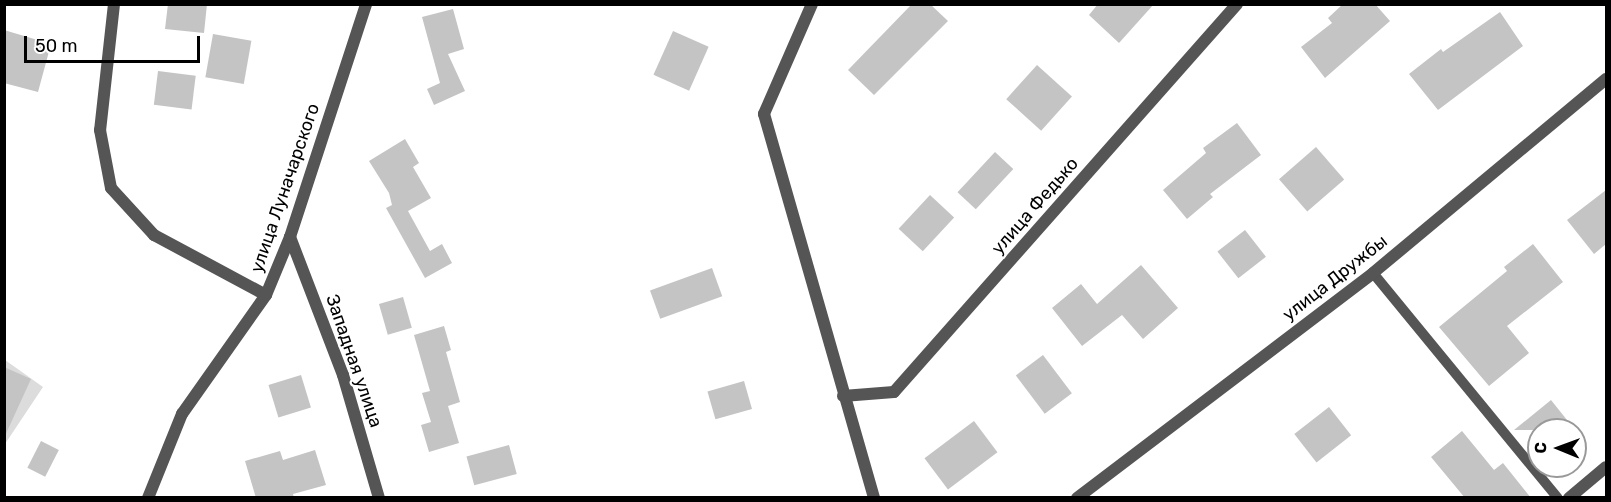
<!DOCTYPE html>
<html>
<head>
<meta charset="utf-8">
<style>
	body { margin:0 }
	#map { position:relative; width:1611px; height:502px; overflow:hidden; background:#fff; font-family:Rubik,sans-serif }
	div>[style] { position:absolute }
	.green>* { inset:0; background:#dcdcdc }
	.building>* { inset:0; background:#c4c4c4; transform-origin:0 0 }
	.service>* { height:10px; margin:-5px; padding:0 5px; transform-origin:5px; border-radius:5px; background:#555 }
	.minor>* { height:12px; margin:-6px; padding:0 6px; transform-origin:6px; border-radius:6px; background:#555 }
	.tertiary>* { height:12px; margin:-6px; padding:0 6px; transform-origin:6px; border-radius:6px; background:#555 }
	span { translate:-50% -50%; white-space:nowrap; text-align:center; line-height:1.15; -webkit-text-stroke:4.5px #fff; paint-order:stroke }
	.street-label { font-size:18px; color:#000 }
	.frame { position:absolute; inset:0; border:6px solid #000; pointer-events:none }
	.north { position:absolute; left:1527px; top:418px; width:60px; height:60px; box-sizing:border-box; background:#fff; border:2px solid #999; border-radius:50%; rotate:271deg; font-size:16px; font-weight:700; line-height:24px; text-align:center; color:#000 }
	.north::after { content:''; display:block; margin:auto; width:21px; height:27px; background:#000; clip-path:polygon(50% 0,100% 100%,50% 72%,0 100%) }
	.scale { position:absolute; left:24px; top:36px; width:176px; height:27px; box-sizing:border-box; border:3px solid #000; border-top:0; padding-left:8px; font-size:18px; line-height:21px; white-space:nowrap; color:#000; -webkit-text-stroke:4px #fff; paint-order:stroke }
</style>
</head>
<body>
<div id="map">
	<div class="green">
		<i style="clip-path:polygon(5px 360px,43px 387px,5px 444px)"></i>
	</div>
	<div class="building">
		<i style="clip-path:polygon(168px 4px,207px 4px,204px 33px,165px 29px)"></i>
		<i style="clip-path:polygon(912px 4px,930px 4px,948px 21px,874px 95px,848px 70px)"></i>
		<i style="clip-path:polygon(1098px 4px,1154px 4px,1119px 43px,1089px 15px)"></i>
		<i style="clip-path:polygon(1343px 4px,1375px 4px,1390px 21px,1325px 78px,1301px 47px,1332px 23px,1328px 18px)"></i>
		<i style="clip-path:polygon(453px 9px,464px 49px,448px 54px,465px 91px,434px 105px,427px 89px,440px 83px,422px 17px)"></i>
		<i style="clip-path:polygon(1500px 12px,1523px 46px,1438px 110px,1409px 74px,1441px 49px,1443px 52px)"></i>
		<i style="clip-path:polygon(4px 30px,51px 44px,38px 92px,4px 83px)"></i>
		<i style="left:673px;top:31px;width:39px;height:48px;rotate:24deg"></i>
		<i style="left:213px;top:34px;width:39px;height:44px;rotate:10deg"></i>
		<i style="left:1037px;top:65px;width:47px;height:46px;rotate:42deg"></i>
		<i style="left:158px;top:71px;width:38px;height:34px;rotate:7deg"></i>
		<i style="clip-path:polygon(1237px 123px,1261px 155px,1210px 194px,1213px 197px,1187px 219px,1163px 190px,1206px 153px,1203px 148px)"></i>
		<i style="clip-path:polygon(405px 139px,419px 163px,413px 167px,431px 198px,408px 211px,430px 251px,442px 244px,452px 263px,425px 278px,386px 208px,392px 205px,389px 193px,369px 161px)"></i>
		<i style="left:1316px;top:147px;width:43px;height:49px;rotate:49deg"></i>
		<i style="left:995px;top:152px;width:25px;height:55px;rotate:43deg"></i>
		<i style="clip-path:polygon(1606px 190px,1606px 244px,1594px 254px,1567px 220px)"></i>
		<i style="left:930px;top:195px;width:33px;height:46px;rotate:43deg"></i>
		<i style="left:1245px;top:230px;width:34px;height:35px;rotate:52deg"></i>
		<i style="clip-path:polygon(1533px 244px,1563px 282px,1507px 326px,1529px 353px,1489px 386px,1439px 327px,1507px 271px,1504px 267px)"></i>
		<i style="clip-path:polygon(1141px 265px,1178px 308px,1143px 339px,1122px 315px,1082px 346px,1052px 308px,1081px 284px,1097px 304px)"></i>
		<i style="left:712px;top:268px;width:30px;height:66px;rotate:70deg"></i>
		<i style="left:403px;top:297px;width:32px;height:25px;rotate:74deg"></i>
		<i style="clip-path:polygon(444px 326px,451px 350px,446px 352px,460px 402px,448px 406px,459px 443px,429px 452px,421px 425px,431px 422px,422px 393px,430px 391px,414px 335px)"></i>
		<i style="left:1043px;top:355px;width:48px;height:34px;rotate:53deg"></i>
		<i style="clip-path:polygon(4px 367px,31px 379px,4px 438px)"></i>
		<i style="left:301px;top:375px;width:34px;height:34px;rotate:73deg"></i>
		<i style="left:744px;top:381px;width:29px;height:38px;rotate:74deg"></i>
		<i style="clip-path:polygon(1551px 400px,1575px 430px,1514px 430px)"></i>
		<i style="left:1329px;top:407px;width:36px;height:44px;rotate:52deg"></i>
		<i style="left:974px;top:421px;width:39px;height:62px;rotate:53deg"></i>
		<i style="clip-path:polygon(1462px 431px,1494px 470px,1503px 463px,1531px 498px,1465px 498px,1431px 457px)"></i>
		<i style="left:41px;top:441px;width:20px;height:30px;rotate:27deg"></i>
		<i style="left:509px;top:445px;width:30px;height:44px;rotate:75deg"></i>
		<i style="clip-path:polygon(315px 450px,326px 485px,293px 494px,294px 498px,256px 498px,245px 461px,280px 451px,283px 460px)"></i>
	</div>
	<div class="service">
		<i style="left:1373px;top:273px;width:291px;rotate:50.6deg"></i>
	</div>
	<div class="minor">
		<i style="left:114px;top:4px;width:127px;rotate:96.3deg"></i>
		<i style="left:100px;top:130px;width:59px;rotate:79.3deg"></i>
		<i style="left:111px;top:188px;width:64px;rotate:47.5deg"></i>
		<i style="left:154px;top:235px;width:127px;rotate:28.2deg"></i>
		<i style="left:812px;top:4px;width:120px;rotate:113.6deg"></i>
		<i style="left:764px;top:114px;width:399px;rotate:74deg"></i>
		<i style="left:290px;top:237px;width:148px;rotate:69deg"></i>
		<i style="left:343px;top:375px;width:128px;rotate:73.7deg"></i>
		<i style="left:843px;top:396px;width:51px;rotate:-4.5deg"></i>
		<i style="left:894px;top:392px;width:518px;rotate:-48.52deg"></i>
		<i style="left:1077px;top:498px;width:372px;rotate:-37.2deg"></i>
		<i style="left:1373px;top:273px;width:303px;rotate:-39.8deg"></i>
		<i style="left:1569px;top:498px;width:48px;rotate:-40deg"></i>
	</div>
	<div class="tertiary">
		<i style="left:148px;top:498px;width:91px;rotate:-68deg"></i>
		<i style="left:182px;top:414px;width:146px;rotate:-54.8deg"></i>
		<i style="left:266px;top:295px;width:63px;rotate:-67.5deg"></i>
		<i style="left:290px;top:237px;width:245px;rotate:-71.9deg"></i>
	</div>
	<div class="street-label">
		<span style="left:285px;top:188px;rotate:-71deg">улица Луначарского</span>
		<span style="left:1035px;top:206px;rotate:-49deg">улица Федько</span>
		<span style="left:1335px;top:278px;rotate:-38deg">улица Дружбы</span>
		<span style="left:354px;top:361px;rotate:71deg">Западная улица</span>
	</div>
	<div class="frame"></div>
	<div class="north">С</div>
	<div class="scale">50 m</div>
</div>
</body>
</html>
